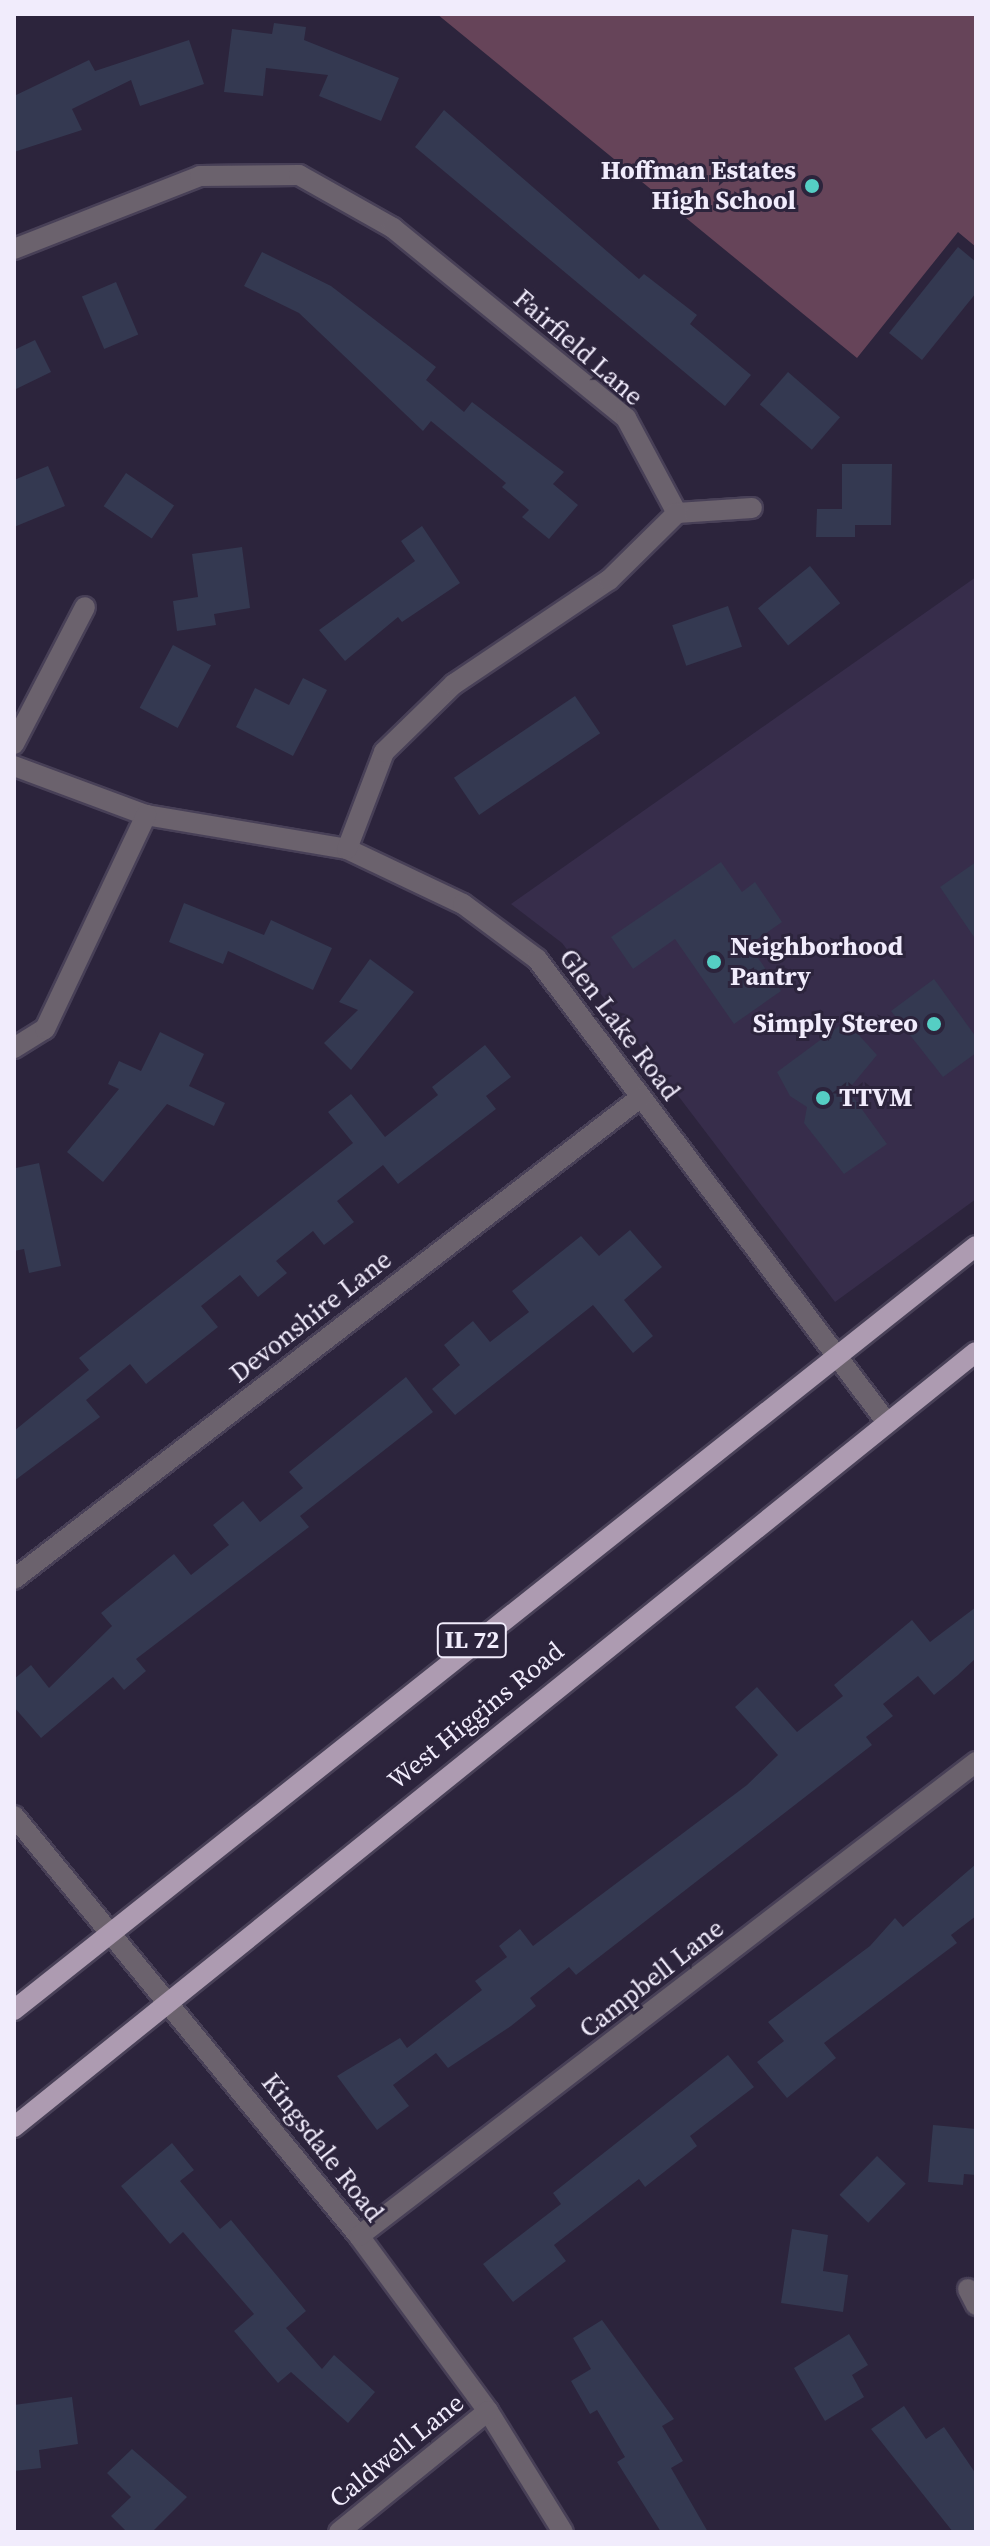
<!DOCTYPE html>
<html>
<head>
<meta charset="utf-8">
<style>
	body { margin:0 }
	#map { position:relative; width:990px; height:2546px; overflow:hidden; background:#2c243c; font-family:"Source Serif 4",serif }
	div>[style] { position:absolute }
	.built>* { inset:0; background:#372d4b }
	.green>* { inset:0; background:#664459 }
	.building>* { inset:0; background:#343951; transform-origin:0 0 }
	.roads { filter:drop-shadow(2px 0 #484057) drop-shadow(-2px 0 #484057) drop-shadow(0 2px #484057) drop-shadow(0 -2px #484057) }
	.street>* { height:20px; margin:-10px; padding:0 10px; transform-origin:10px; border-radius:10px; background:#6b626d }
	.primary>* { height:20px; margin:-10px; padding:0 10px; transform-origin:10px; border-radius:10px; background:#ad9bb1 }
	.dots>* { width:22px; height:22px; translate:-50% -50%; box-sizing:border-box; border:4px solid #2c243c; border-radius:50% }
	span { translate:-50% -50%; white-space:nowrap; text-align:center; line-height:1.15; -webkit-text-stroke:6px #2c243c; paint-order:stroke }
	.shield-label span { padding:2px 6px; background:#2c243c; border:2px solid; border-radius:6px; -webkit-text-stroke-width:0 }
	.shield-label { font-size:24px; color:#f1ecfc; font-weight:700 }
	.poi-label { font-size:26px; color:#f1ecfc; font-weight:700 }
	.right { translate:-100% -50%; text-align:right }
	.left { translate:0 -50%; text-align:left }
	.street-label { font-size:26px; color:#f1ecfc }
	.frame { position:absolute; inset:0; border:16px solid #f1ecfc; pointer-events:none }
</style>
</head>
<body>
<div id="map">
	<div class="built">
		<i style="clip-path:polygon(976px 577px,976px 1199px,835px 1302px,562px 943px,511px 904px)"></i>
	</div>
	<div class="green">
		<i style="clip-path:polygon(437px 14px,976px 14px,976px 247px,958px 232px,857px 358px)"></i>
	</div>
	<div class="building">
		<i style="clip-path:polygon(274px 23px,306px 27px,304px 40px,399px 78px,381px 121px,319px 96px,328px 75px,266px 68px,263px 96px,224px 92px,232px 29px,272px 34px)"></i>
		<i style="clip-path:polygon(189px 40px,204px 84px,140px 106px,131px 80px,72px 109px,82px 130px,14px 152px,14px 96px,89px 60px,95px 71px)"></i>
		<i style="clip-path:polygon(444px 110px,639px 279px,644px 274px,697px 315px,690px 324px,751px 375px,725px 406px,415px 147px)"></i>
		<i style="clip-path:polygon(958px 247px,976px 262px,976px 293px,922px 360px,889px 333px)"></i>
		<i style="clip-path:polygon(262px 252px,331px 286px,436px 367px,426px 380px,464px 412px,472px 402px,564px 472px,553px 484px,578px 505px,549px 539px,522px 517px,529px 510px,502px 487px,506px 483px,431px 421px,423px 431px,299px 313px,244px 286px)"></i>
		<i style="left:116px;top:282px;width:57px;height:37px;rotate:67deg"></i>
		<i style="clip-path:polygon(35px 340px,51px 372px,14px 390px,14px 350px)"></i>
		<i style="left:788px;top:372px;width:69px;height:43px;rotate:41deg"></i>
		<i style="clip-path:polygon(842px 464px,892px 464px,891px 525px,855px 525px,855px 537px,816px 537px,817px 509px,842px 509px)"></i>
		<i style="clip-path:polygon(48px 466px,65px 506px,14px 527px,14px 480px)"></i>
		<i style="left:126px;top:473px;width:58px;height:40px;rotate:34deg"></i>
		<i style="clip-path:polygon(422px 526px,460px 583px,402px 622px,398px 617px,345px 661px,319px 630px,415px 561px,401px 541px)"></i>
		<i style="clip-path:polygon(242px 547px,250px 608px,214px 614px,216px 625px,177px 631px,173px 601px,198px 597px,192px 554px)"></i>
		<i style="left:810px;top:566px;width:48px;height:67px;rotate:51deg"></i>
		<i style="left:728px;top:606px;width:43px;height:59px;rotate:71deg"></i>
		<i style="left:173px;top:645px;width:43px;height:71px;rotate:28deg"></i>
		<i style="clip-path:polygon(303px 678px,327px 690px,293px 756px,236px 727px,255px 688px,289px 705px)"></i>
		<i style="left:575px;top:696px;width:45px;height:146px;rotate:56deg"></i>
		<i style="clip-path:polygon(721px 862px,742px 892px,755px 882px,782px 922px,749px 945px,781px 991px,734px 1024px,675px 939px,633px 969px,611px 937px)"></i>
		<i style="clip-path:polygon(976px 862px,976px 940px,940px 887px)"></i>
		<i style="clip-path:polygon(184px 903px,264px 935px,271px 920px,332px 948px,313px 990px,228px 951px,223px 964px,169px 942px)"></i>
		<i style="clip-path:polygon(370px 959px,414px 992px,351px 1070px,324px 1043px,358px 1010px,339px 1002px)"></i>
		<i style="clip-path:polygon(934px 979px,976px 1037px,976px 1053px,943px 1077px,891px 1011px)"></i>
		<i style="clip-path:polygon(846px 1021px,877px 1055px,848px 1090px,887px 1144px,844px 1174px,804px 1123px,807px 1107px,790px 1096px,777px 1072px)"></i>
		<i style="clip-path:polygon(160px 1032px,204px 1054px,189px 1086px,225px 1103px,214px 1126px,167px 1104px,103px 1182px,67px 1152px,119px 1089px,108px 1084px,119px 1061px,141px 1071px)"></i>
		<i style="clip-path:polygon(485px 1045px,511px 1077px,486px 1096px,496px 1109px,398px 1184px,383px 1165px,337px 1201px,354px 1222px,324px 1245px,313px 1231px,276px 1261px,287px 1273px,258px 1297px,240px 1275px,201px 1306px,218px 1327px,146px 1384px,130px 1364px,86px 1400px,100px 1417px,14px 1481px,14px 1431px,89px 1370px,79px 1358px,353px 1143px,328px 1112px,351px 1094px,385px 1137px,438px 1095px,432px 1087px)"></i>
		<i style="clip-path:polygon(39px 1163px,61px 1266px,29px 1273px,24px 1249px,14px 1251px,16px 1168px)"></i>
		<i style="clip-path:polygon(630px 1230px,662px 1267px,624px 1300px,653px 1336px,633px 1353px,593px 1305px,455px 1415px,432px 1389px,460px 1365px,444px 1345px,473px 1321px,490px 1342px,529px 1312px,512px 1291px,581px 1236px,599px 1256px)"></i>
		<i style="clip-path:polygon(406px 1377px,433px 1412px,300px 1516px,309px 1527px,136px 1659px,146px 1671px,124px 1690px,113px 1677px,41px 1738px,14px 1707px,14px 1679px,31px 1665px,49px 1688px,112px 1626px,101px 1613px,174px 1554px,191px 1575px,229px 1545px,213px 1525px,243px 1501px,260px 1522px,303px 1488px,289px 1472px)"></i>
		<i style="clip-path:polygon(976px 1607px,976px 1658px,958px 1675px,934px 1695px,918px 1676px,883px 1704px,893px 1716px,866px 1737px,872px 1745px,576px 1975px,569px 1967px,530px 1998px,536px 2006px,511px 2026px,448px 2068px,436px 2053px,393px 2085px,409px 2106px,377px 2130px,337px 2076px,400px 2038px,407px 2048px,482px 1990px,475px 1981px,507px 1957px,499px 1946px,520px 1929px,533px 1946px,747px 1785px,778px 1755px,735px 1707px,757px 1687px,797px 1732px,843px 1696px,834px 1685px,912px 1620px,930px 1642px)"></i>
		<i style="clip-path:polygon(976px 1864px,976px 1916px,951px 1935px,957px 1943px,824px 2043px,836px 2058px,787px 2098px,757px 2062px,784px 2041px,768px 2022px,870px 1946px,895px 1918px,903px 1927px)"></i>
		<i style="clip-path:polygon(728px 2055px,754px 2087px,690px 2136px,697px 2146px,645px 2187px,639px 2179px,554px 2245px,566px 2261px,513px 2302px,483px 2264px,561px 2204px,553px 2193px)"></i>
		<i style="clip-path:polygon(933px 2125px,976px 2129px,976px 2175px,964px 2174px,963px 2185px,928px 2182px)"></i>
		<i style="clip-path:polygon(172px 2143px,194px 2170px,180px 2181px,220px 2229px,231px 2220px,306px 2311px,286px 2328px,322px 2369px,334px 2355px,375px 2392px,348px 2423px,291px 2372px,278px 2383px,234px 2331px,254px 2314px,183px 2232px,170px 2244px,121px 2186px)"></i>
		<i style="left:877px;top:2156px;width:40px;height:54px;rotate:44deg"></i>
		<i style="clip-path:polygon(792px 2229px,828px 2235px,823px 2271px,848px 2275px,843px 2312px,781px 2303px)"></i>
		<i style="clip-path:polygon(602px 2320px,674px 2419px,662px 2426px,683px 2461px,671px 2468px,708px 2532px,661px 2532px,617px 2462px,625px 2457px,597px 2410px,590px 2414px,571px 2381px,591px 2369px,573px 2338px)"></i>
		<i style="clip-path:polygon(849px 2334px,868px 2365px,852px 2375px,864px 2397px,825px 2421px,794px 2368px)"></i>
		<i style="clip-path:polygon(72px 2397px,78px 2444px,39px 2450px,41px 2468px,14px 2471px,14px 2405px)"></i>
		<i style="clip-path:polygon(904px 2406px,926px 2439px,944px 2427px,976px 2474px,976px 2532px,953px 2532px,871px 2429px)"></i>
		<i style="clip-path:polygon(132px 2449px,187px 2497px,152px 2532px,127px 2532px,111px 2516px,131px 2497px,107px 2473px)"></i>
	</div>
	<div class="roads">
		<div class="street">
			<i style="left:14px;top:249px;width:200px;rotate:-21.4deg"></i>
			<i style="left:200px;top:176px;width:99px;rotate:-0.6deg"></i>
			<i style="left:299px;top:175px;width:108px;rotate:29.4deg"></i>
			<i style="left:393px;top:228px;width:301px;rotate:39.2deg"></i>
			<i style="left:626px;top:418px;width:108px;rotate:61.8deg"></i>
			<i style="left:677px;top:513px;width:75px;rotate:-3.8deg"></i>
			<i style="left:14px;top:744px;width:154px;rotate:-62.6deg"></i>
			<i style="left:14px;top:766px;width:141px;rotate:20.4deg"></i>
			<i style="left:146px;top:815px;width:204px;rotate:9.6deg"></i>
			<i style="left:347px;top:849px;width:128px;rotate:25.4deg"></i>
			<i style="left:463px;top:904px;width:92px;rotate:36.6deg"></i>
			<i style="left:537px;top:959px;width:578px;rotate:52.95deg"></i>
			<i style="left:347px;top:849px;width:104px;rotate:-69.1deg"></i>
			<i style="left:384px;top:752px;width:98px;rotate:-44.2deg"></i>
			<i style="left:454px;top:684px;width:187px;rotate:-33.9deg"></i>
			<i style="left:609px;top:580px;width:95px;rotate:-44.6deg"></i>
			<i style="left:14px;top:1048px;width:36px;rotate:-32deg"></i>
			<i style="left:45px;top:1029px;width:237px;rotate:-64.7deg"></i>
			<i style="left:14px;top:1579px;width:791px;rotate:-37.55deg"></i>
			<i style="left:14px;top:1816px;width:544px;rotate:50.6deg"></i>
			<i style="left:359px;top:2236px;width:217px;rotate:53.6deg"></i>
			<i style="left:488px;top:2411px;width:142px;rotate:58.2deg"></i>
			<i style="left:359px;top:2236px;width:778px;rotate:-37.53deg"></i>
			<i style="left:968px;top:2289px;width:18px;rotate:63deg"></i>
			<i style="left:339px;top:2532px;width:192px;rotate:-39.1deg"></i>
		</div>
		<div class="primary">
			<i style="left:14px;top:2010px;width:1228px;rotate:-38.46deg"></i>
			<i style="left:14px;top:2127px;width:1235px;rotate:-38.86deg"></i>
		</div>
	</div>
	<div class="dots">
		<i style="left:812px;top:186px;background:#55cec4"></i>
		<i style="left:714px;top:962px;background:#55cec4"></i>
		<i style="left:934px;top:1024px;background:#55cec4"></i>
		<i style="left:823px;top:1098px;background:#55cec4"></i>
	</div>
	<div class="shield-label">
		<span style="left:472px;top:1640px">IL 72</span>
	</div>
	<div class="poi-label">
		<span class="right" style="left:796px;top:186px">Hoffman Estates<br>High School</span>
		<span class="left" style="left:730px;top:962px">Neighborhood<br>Pantry</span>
		<span class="right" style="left:918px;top:1024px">Simply Stereo</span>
		<span class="left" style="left:839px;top:1098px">TTVM</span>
	</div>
	<div class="street-label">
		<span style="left:578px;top:348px;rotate:41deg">Fairfield Lane</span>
		<span style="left:619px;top:1025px;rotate:53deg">Glen Lake Road</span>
		<span style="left:311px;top:1317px;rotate:-38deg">Devonshire Lane</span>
		<span style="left:476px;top:1716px;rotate:-39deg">West Higgins Road</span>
		<span style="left:652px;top:1979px;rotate:-38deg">Campbell Lane</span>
		<span style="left:322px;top:2148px;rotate:52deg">Kingsdale Road</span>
		<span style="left:397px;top:2451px;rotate:-39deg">Caldwell Lane</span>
	</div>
	<div class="frame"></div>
</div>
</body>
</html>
